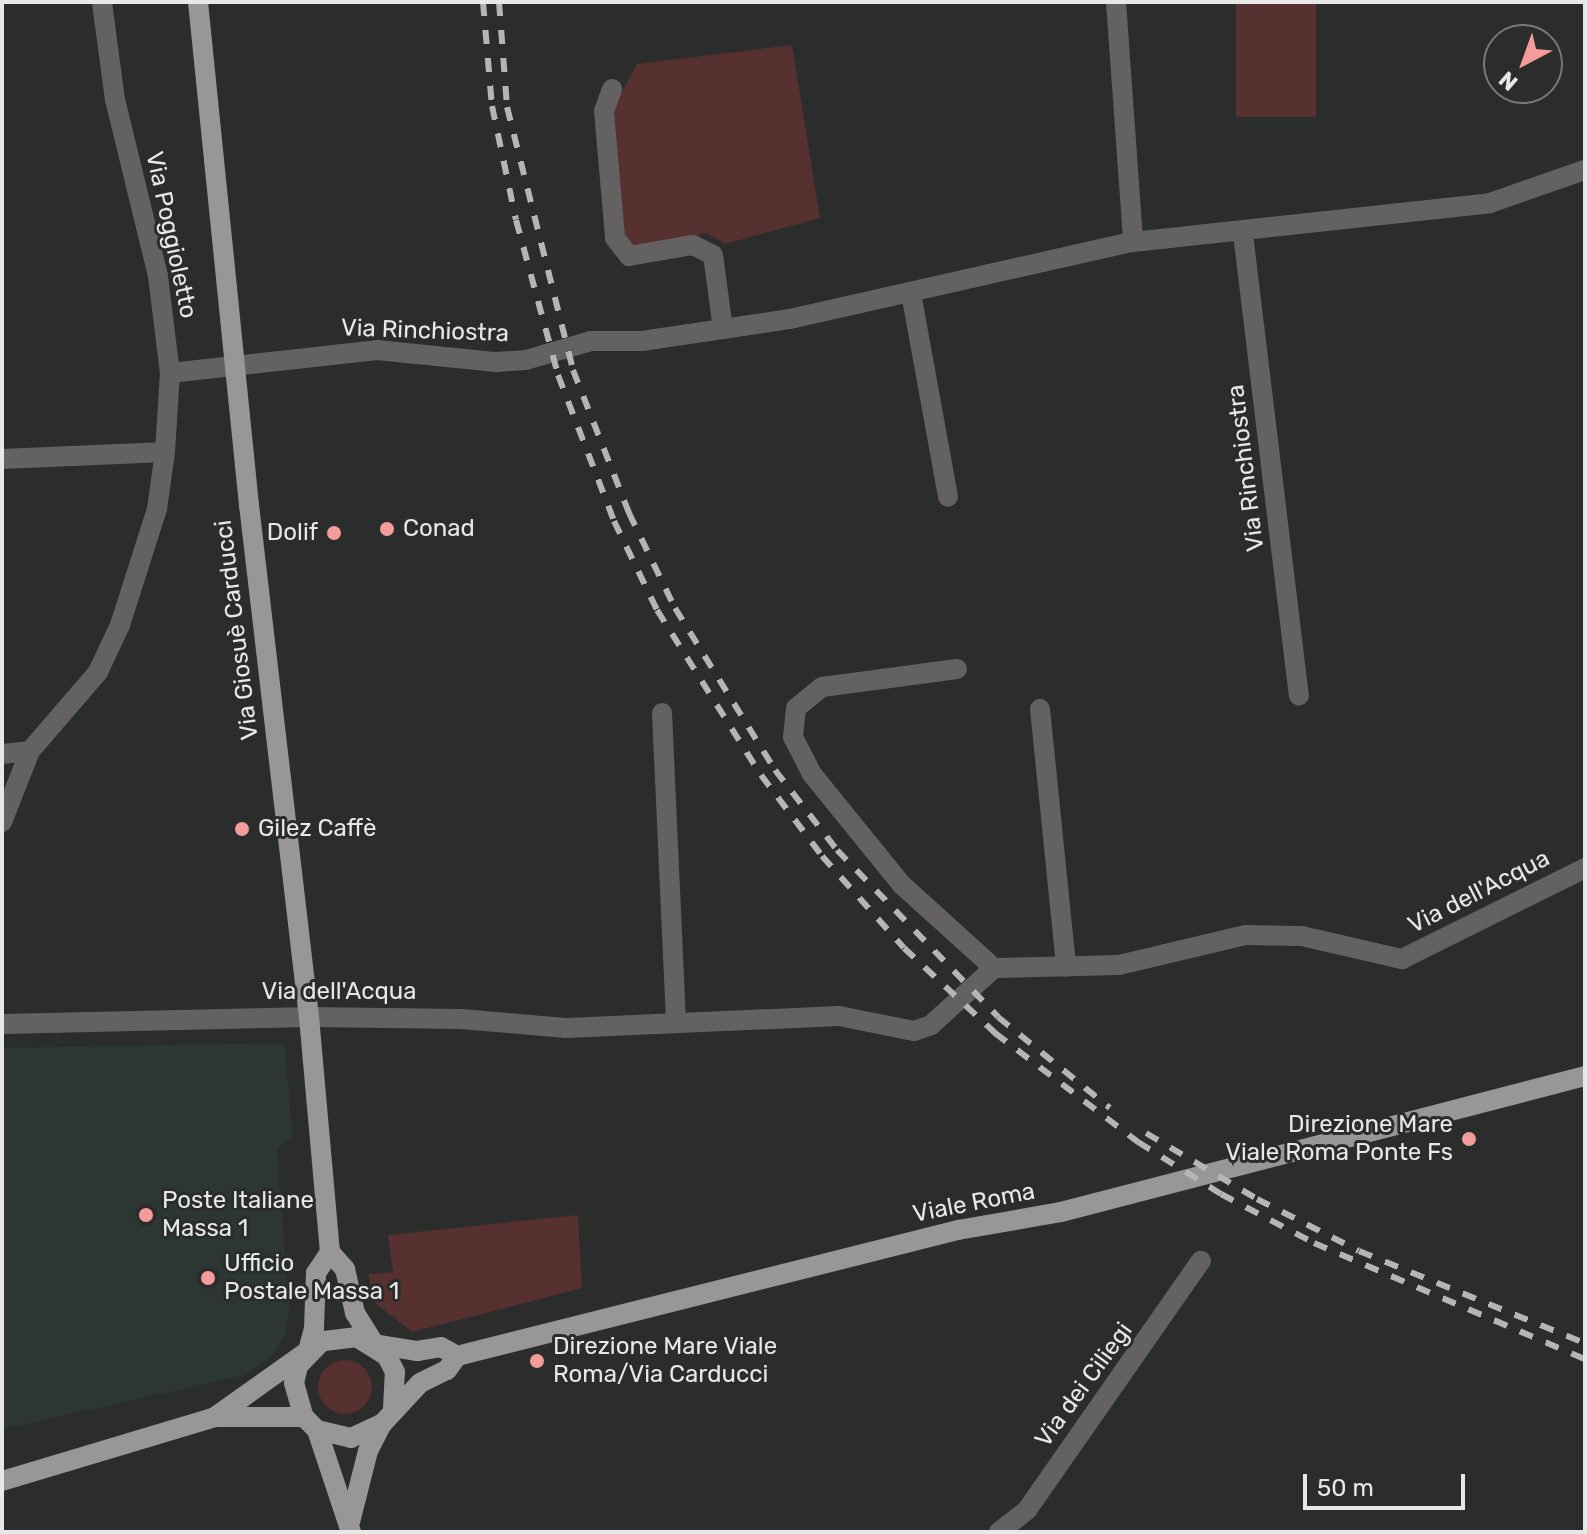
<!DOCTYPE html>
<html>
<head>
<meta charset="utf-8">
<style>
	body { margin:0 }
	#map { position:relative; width:1587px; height:1534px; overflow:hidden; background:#2a2d2c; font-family:Rubik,sans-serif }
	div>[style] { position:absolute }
	.built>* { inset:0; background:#2c3734 }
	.green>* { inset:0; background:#573030; transform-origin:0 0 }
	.round { border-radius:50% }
	.minor>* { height:20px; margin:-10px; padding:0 10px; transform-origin:10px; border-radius:10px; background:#636161 }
	.major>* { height:20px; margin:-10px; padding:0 10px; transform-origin:10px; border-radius:10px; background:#999696 }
	.rail>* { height:6px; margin-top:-3px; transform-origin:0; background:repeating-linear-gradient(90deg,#b4b6b5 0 14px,transparent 0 28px) }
	.dots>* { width:22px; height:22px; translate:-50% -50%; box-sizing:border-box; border:4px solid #2a2d2c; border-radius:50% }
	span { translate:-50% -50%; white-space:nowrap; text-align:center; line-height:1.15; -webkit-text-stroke:6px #2a2d2c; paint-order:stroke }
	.street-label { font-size:24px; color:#e7e9e8 }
	.poi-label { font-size:24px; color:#e7e9e8 }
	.left { translate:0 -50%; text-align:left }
	.right { translate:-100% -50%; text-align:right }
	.frame { position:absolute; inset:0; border:4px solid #e7e9e8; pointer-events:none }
	.north { position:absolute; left:1483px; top:24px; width:80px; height:80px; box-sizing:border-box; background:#2a2d2c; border:2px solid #767877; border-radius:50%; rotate:221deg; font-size:22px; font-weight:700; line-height:32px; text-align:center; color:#e7e9e8 }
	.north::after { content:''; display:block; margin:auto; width:28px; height:36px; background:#f59b99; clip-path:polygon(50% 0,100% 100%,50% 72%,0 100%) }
	.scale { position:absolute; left:1303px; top:1474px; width:162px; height:36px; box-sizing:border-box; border:4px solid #e7e9e8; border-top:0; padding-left:10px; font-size:24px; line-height:28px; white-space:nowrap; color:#e7e9e8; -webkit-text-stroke:6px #2a2d2c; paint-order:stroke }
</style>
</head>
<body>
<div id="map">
	<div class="built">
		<i style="clip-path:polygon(284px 1043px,293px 1136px,277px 1149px,289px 1310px,286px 1332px,274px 1353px,246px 1375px,2px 1429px,2px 1048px)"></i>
	</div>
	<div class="green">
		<i style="left:1236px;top:2px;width:80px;height:115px"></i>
		<i style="clip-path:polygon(792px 45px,820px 218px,725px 244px,706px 233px,633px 247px,624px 234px,614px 106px,637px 64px)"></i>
		<i style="clip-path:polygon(578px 1215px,582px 1288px,412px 1332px,374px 1302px,368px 1274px,393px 1272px,388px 1235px)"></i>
		<i class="round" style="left:318px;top:1360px;width:54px;height:54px"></i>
	</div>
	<div class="minor">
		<i style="left:1116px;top:2px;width:241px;rotate:85.9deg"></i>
		<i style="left:612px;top:89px;width:23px;rotate:110deg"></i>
		<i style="left:604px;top:111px;width:127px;rotate:85deg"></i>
		<i style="left:615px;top:238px;width:23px;rotate:52deg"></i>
		<i style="left:629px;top:256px;width:65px;rotate:-9.8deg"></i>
		<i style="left:693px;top:245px;width:22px;rotate:27deg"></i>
		<i style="left:713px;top:255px;width:75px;rotate:82.3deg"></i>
		<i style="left:1243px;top:234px;width:465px;rotate:83.1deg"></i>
		<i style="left:911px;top:293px;width:207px;rotate:79.7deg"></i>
		<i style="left:170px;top:373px;width:208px;rotate:-6.3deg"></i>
		<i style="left:377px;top:350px;width:120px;rotate:5.8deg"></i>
		<i style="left:496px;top:362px;width:30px;rotate:-4deg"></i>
		<i style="left:526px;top:360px;width:68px;rotate:-16.3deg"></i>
		<i style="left:591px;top:341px;width:51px"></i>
		<i style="left:642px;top:341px;width:150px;rotate:-8.5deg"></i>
		<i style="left:790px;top:319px;width:352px;rotate:-12.7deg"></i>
		<i style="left:1133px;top:242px;width:359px;rotate:-6.2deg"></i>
		<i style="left:1490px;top:203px;width:101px;rotate:-19.2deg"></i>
		<i style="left:2px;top:459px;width:163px;rotate:-2.5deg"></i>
		<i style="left:957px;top:669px;width:136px;rotate:172.4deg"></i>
		<i style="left:822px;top:687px;width:33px;rotate:141deg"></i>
		<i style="left:796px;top:708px;width:29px;rotate:96deg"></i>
		<i style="left:793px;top:737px;width:42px;rotate:62.8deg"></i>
		<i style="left:812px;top:774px;width:141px;rotate:51deg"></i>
		<i style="left:901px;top:884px;width:125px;rotate:42.1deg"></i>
		<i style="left:1040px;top:709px;width:259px;rotate:84.2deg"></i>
		<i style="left:662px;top:713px;width:310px;rotate:87.4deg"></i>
		<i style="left:2px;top:754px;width:28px;rotate:-6deg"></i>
		<i style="left:2px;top:822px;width:76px;rotate:-68.5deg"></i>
		<i style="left:30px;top:751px;width:104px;rotate:-49.3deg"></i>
		<i style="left:98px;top:672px;width:52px;rotate:-64.9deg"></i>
		<i style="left:120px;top:625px;width:122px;rotate:-72.3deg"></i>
		<i style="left:157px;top:509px;width:58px;rotate:-82deg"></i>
		<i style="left:165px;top:452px;width:79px;rotate:-86.4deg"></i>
		<i style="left:170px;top:373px;width:98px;rotate:-97.1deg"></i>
		<i style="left:158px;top:276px;width:181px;rotate:-103.7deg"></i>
		<i style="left:115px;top:100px;width:99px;rotate:-97.6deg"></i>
		<i style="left:2px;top:1024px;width:307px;rotate:-1.3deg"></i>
		<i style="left:309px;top:1017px;width:152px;rotate:0.8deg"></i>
		<i style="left:461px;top:1019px;width:105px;rotate:4.9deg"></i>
		<i style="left:566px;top:1028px;width:273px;rotate:-2.5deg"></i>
		<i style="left:839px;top:1016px;width:76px;rotate:11.3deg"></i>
		<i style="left:914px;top:1031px;width:18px;rotate:-19deg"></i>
		<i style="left:931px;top:1025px;width:85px;rotate:-42.1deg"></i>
		<i style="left:994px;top:968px;width:125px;rotate:-1.4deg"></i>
		<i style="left:1119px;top:965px;width:130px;rotate:-13.3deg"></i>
		<i style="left:1246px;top:935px;width:56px;rotate:1deg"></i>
		<i style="left:1302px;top:936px;width:103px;rotate:13deg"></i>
		<i style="left:1402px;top:959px;width:204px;rotate:-26.4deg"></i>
		<i style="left:999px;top:1532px;width:36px;rotate:-38deg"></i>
		<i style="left:1027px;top:1510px;width:304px;rotate:-55.1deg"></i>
	</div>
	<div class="major">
		<i style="left:198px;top:2px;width:506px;rotate:84.21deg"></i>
		<i style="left:249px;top:505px;width:516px;rotate:83.32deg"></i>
		<i style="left:309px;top:1017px;width:236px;rotate:84.9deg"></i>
		<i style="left:330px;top:1252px;width:23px;rotate:49deg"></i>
		<i style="left:345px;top:1269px;width:45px;rotate:77.2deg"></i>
		<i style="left:355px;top:1313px;width:36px;rotate:58deg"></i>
		<i style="left:374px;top:1344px;width:44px;rotate:9.2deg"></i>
		<i style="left:417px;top:1351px;width:24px;rotate:-9deg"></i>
		<i style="left:441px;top:1347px;width:18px;rotate:29deg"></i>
		<i style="left:457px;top:1356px;width:517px;rotate:-14.12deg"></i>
		<i style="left:958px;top:1230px;width:105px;rotate:-9.9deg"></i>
		<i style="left:1061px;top:1212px;width:541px;rotate:-14.55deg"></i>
		<i style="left:393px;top:1408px;width:36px;rotate:-87deg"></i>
		<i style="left:395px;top:1372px;width:18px;rotate:-117deg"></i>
		<i style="left:387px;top:1356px;width:36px;rotate:-148deg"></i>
		<i style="left:357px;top:1337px;width:35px;rotate:173deg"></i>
		<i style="left:322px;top:1341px;width:35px;rotate:134deg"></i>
		<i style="left:298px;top:1366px;width:17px;rotate:103deg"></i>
		<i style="left:294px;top:1383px;width:35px;rotate:74deg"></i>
		<i style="left:304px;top:1417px;width:18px;rotate:45deg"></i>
		<i style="left:317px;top:1430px;width:35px;rotate:13deg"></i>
		<i style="left:351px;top:1438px;width:35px;rotate:-25deg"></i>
		<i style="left:383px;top:1423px;width:54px;rotate:-47.2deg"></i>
		<i style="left:420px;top:1383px;width:30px;rotate:-26deg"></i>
		<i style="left:447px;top:1370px;width:17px;rotate:-54deg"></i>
		<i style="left:215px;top:1417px;width:114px;rotate:-35.4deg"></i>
		<i style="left:308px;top:1351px;width:24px;rotate:-75deg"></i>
		<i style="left:314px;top:1328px;width:55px;rotate:-87.9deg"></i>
		<i style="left:316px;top:1273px;width:25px;rotate:-56deg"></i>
		<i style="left:317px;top:1430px;width:108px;rotate:71.6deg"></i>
		<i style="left:2px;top:1481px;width:222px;rotate:-16.7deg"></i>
		<i style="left:215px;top:1417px;width:89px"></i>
		<i style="left:350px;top:1522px;width:73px;rotate:-75.8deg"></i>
		<i style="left:368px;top:1451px;width:31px;rotate:-63deg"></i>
	</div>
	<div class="rail">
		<i style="left:483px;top:2px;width:104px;rotate:85.1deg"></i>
		<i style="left:492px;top:106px;width:116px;rotate:78.1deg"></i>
		<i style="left:516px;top:220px;width:161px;rotate:74.8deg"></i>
		<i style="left:558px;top:375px;width:156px;rotate:69deg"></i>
		<i style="left:614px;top:521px;width:99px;rotate:64.2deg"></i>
		<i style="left:657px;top:610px;width:195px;rotate:57.8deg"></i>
		<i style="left:761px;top:775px;width:101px;rotate:53deg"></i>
		<i style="left:822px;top:856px;width:123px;rotate:48.3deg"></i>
		<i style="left:904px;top:948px;width:125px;rotate:43deg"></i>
		<i style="left:995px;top:1033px;width:180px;rotate:37.3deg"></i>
		<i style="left:1138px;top:1142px;width:98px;rotate:32.1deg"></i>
		<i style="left:1221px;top:1194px;width:105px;rotate:27.8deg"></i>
		<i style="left:1314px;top:1243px;width:295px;rotate:23.2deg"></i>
		<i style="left:499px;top:2px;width:105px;rotate:85.6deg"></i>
		<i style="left:507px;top:107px;width:271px;rotate:75.9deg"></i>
		<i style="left:573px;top:370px;width:154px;rotate:68.6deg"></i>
		<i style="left:629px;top:513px;width:106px;rotate:64.2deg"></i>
		<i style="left:675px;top:608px;width:190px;rotate:58.3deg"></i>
		<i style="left:775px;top:770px;width:101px;rotate:52.2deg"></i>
		<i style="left:837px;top:850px;width:232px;rotate:46deg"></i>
		<i style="left:998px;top:1017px;width:144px;rotate:39.1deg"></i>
		<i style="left:1146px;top:1133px;width:129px;rotate:30.7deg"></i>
		<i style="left:1257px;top:1199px;width:114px;rotate:27deg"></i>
		<i style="left:1359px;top:1251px;width:244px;rotate:22.2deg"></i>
	</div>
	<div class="dots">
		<i style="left:387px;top:529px;background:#f59b99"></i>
		<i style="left:334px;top:533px;background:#f59b99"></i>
		<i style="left:242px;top:829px;background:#f59b99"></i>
		<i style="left:1469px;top:1139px;background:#f59b99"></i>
		<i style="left:146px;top:1215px;background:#f59b99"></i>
		<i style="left:208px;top:1278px;background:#f59b99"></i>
		<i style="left:537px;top:1361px;background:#f59b99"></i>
	</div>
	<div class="street-label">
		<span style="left:171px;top:235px;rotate:78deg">Via Poggioletto</span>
		<span style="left:425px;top:331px;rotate:2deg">Via Rinchiostra</span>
		<span style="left:1246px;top:468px;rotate:-97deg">Via Rinchiostra</span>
		<span style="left:237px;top:630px;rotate:-97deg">Via Giosuè Carducci</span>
		<span style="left:1479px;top:892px;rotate:-27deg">Via dell'Acqua</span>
		<span style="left:339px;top:992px">Via dell'Acqua</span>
		<span style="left:974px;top:1203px;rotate:-11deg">Viale Roma</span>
		<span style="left:1084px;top:1385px;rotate:-54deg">Via dei Ciliegi</span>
	</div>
	<div class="poi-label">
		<span class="left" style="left:403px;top:529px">Conad</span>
		<span class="right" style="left:318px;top:533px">Dolif</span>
		<span class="left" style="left:258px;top:829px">Gilez Caffè</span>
		<span class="right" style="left:1453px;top:1139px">Direzione Mare<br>Viale Roma Ponte Fs</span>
		<span class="left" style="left:162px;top:1215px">Poste Italiane<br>Massa 1</span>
		<span class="left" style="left:224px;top:1278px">Ufficio<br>Postale Massa 1</span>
		<span class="left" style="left:553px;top:1361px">Direzione Mare Viale<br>Roma/Via Carducci</span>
	</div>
	<div class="frame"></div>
	<div class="north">N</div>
	<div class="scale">50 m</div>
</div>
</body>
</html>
